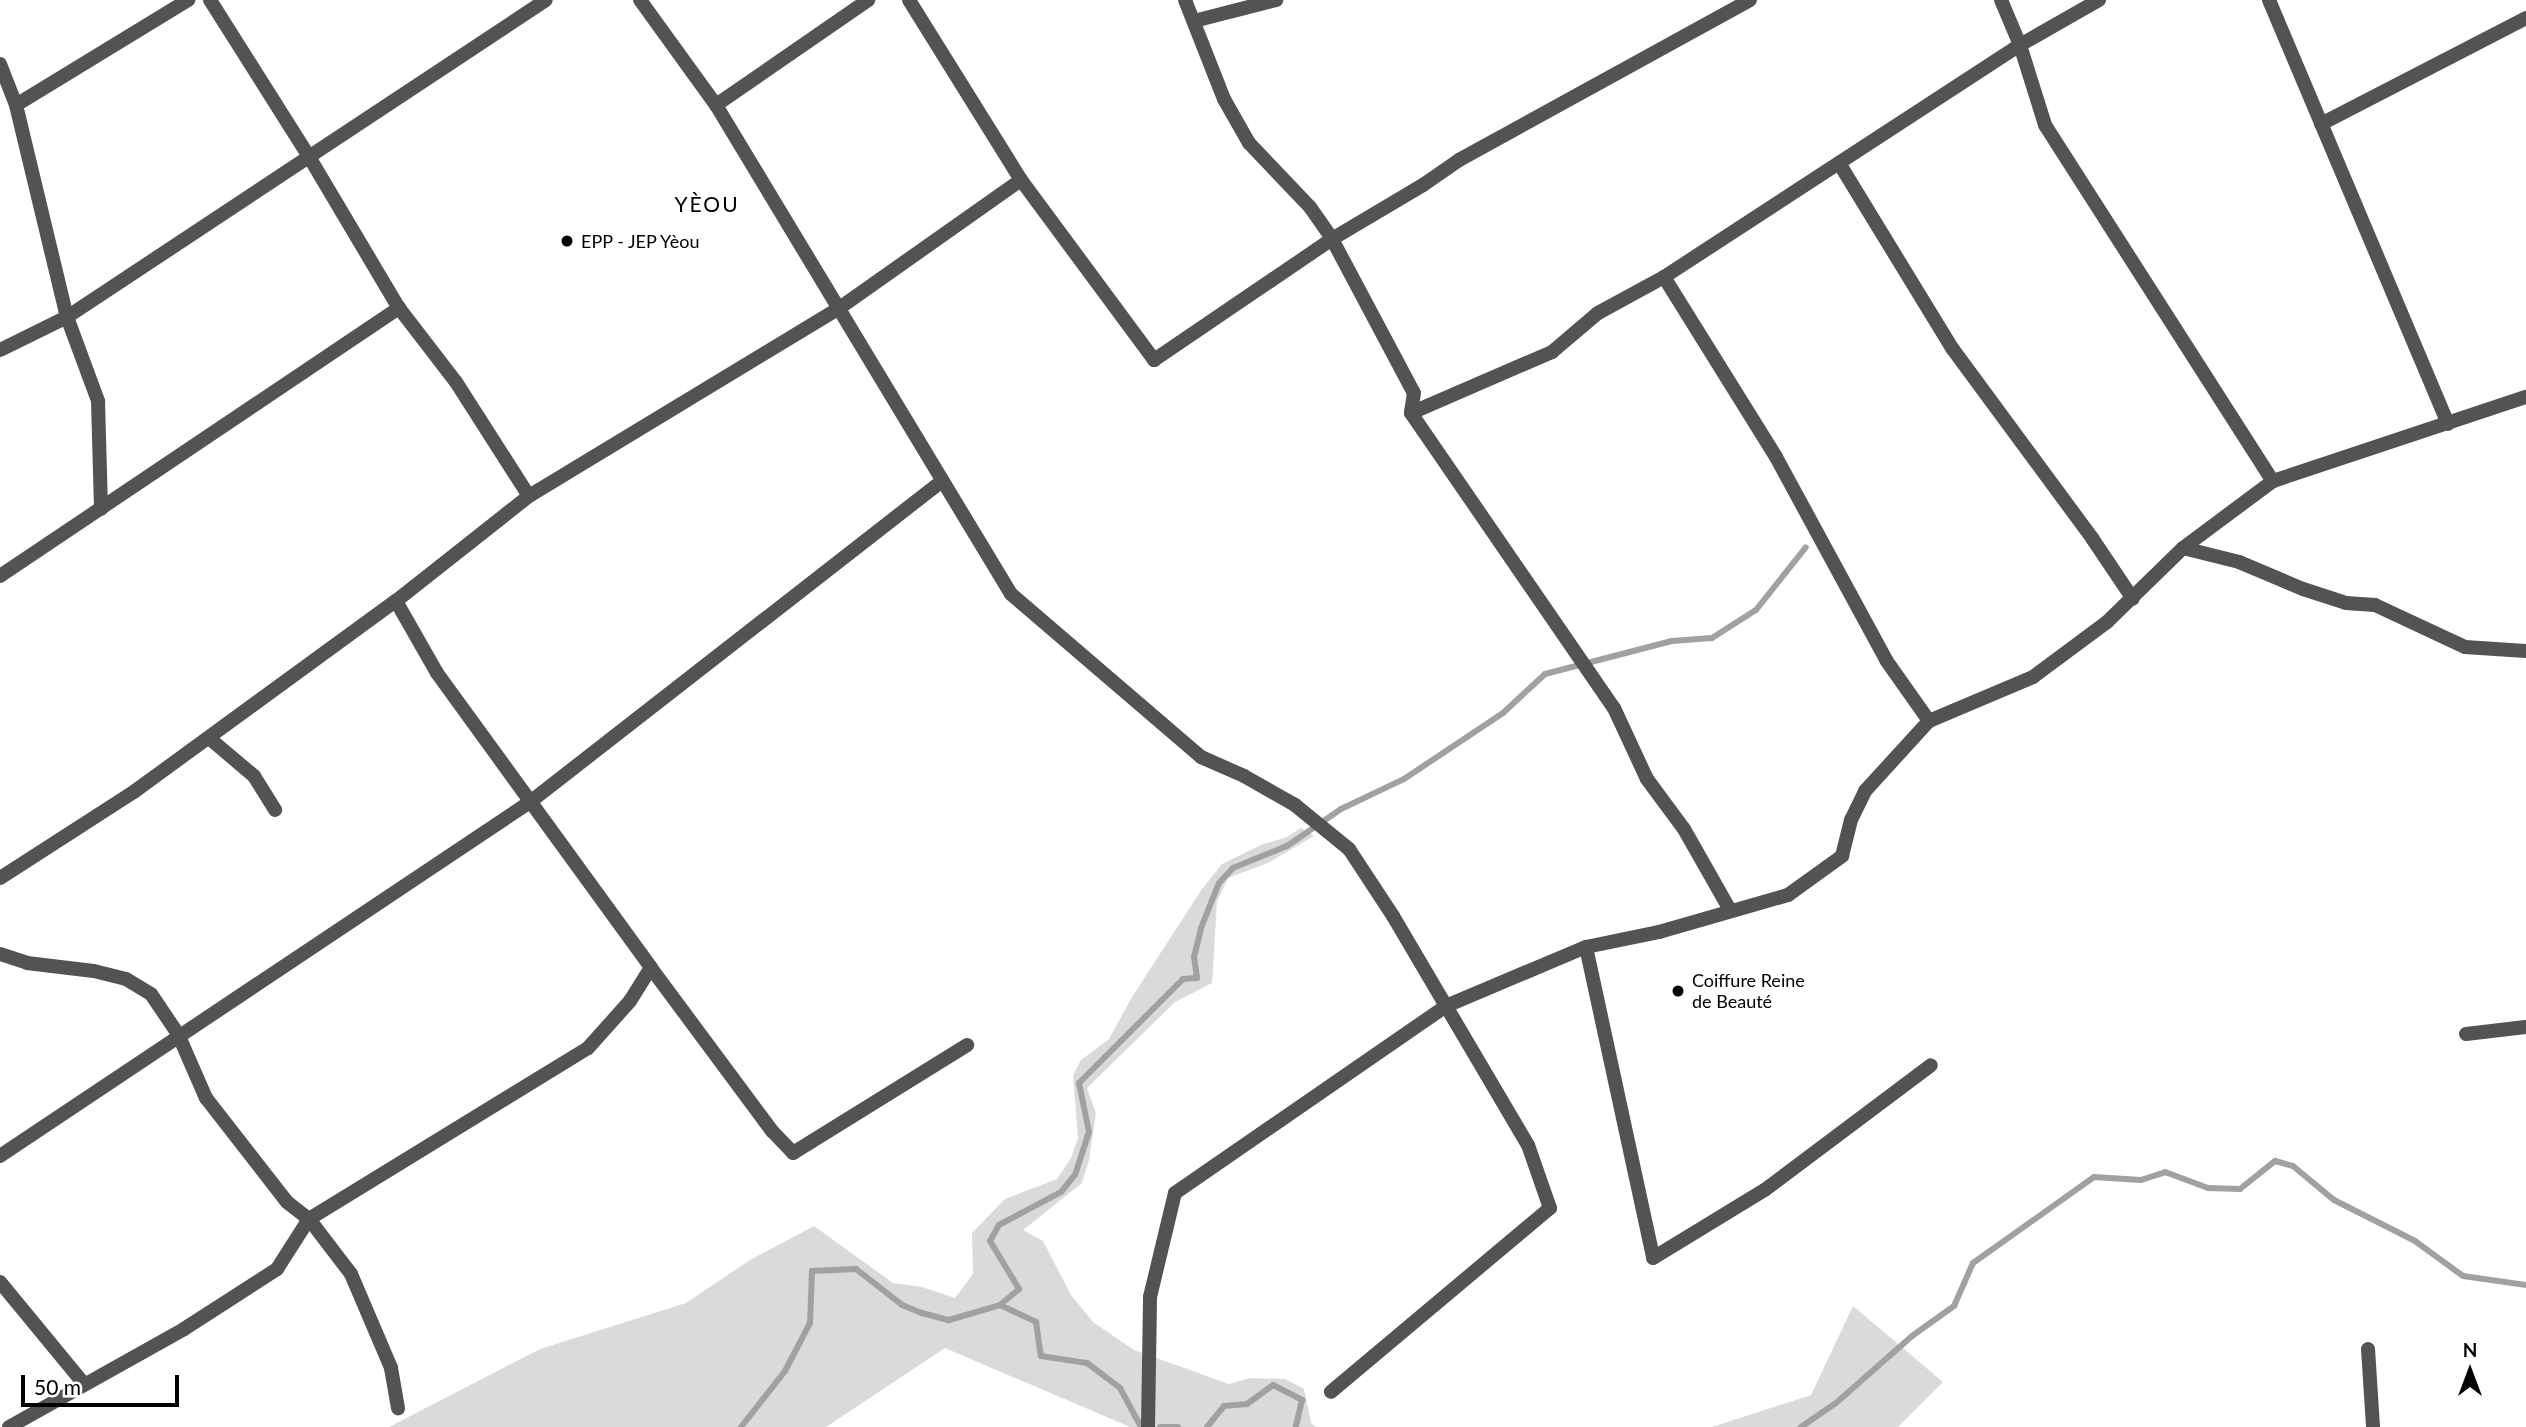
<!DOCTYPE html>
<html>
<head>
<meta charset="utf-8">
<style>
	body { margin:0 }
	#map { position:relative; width:2526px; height:1427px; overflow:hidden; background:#fff; font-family:Lato,sans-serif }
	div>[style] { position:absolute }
	.green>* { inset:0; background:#dadada }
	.stream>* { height:6px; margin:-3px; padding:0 3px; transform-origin:3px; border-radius:3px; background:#a1a1a1 }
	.street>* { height:14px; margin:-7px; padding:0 7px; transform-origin:7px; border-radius:7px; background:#535353 }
	.dots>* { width:19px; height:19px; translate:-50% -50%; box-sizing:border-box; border:4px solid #fff; border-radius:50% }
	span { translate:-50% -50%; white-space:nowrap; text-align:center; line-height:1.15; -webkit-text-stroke:5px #fff; paint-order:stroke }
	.poi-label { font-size:18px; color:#000 }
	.left { translate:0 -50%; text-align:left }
	.quarter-label { font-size:21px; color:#000; letter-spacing:2px }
	.north { position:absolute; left:2435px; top:1336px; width:70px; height:70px; -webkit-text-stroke:5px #fff; paint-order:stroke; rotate:0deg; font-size:19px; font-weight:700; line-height:28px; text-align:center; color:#000 }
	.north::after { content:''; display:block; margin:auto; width:24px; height:32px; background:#000; clip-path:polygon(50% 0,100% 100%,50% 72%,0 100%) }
	.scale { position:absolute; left:21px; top:1375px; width:158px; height:32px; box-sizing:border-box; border:4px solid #000; border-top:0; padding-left:9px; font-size:21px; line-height:24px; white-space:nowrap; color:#000; -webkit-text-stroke:5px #fff; paint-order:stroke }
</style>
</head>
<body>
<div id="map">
	<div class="green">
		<i style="clip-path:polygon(1301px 828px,1314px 836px,1268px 863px,1228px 878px,1217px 902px,1212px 983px,1175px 1002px,1087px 1088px,1096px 1113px,1089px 1160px,1082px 1183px,1023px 1230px,1043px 1241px,1071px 1295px,1093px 1322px,1134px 1350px,1229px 1384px,1250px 1378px,1285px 1379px,1304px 1389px,1311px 1423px,1316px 1427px,1130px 1427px,945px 1348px,826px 1427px,389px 1427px,540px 1349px,686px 1303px,750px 1260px,814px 1226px,893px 1283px,922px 1287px,955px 1298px,973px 1274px,972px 1233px,1005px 1199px,1057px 1179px,1071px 1158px,1078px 1138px,1073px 1075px,1081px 1060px,1109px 1039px,1132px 997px,1202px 889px,1222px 864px,1261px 845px,1287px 837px)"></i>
		<i style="clip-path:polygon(1853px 1306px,1943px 1382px,1898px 1427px,1712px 1427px,1811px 1395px)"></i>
	</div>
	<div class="stream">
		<i style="left:1000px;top:1305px;width:25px;rotate:-40deg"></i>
		<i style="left:1019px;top:1289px;width:56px;rotate:-121.1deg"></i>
		<i style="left:990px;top:1241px;width:18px;rotate:-61deg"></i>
		<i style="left:999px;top:1225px;width:70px;rotate:-28deg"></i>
		<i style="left:1061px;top:1192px;width:22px;rotate:-51deg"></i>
		<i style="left:1075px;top:1175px;width:45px;rotate:-72deg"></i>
		<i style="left:1089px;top:1132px;width:50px;rotate:-101.5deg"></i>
		<i style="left:1079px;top:1083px;width:147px;rotate:-45deg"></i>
		<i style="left:1183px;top:979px;width:14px;rotate:-4deg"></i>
		<i style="left:1197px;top:978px;width:21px;rotate:-98deg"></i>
		<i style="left:1194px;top:957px;width:30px;rotate:-76deg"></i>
		<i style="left:1201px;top:928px;width:48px;rotate:-68.2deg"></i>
		<i style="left:1219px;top:883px;width:21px;rotate:-47deg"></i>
		<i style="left:1233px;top:868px;width:58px;rotate:-22.2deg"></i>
		<i style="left:1287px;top:846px;width:65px;rotate:-34.4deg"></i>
		<i style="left:1341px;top:809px;width:70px;rotate:-25.5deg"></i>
		<i style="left:1404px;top:779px;width:119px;rotate:-33.7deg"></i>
		<i style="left:1503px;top:713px;width:57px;rotate:-42.9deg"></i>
		<i style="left:1545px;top:674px;width:131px;rotate:-14.6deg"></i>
		<i style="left:1672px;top:641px;width:40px;rotate:-4.3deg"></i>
		<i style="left:1712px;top:638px;width:52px;rotate:-32.5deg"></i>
		<i style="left:1756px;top:610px;width:80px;rotate:-51.6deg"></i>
		<i style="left:741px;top:1427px;width:71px;rotate:-51.8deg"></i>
		<i style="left:785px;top:1371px;width:54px;rotate:-62.5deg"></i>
		<i style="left:810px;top:1323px;width:52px;rotate:-87.8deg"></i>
		<i style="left:812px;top:1271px;width:44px;rotate:-2.6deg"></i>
		<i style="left:856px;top:1269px;width:58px;rotate:38deg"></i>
		<i style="left:902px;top:1305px;width:22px;rotate:22deg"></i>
		<i style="left:922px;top:1313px;width:28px;rotate:15deg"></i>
		<i style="left:949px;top:1320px;width:53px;rotate:-16.4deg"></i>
		<i style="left:1000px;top:1305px;width:40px;rotate:25deg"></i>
		<i style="left:1036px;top:1322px;width:34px;rotate:82deg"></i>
		<i style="left:1041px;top:1356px;width:47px;rotate:8.7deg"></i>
		<i style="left:1087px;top:1363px;width:41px;rotate:37.1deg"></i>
		<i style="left:1120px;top:1388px;width:44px;rotate:61.7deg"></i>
		<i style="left:1160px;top:1427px;width:18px"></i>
		<i style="left:1207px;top:1427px;width:27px;rotate:-51deg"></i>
		<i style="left:1224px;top:1406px;width:23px;rotate:-5deg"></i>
		<i style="left:1247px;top:1404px;width:32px;rotate:-36deg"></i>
		<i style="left:1273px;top:1385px;width:33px;rotate:27deg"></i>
		<i style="left:1302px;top:1400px;width:28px;rotate:103deg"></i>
		<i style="left:1801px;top:1427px;width:42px;rotate:-34.4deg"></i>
		<i style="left:1836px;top:1403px;width:101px;rotate:-41.4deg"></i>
		<i style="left:1912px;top:1336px;width:52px;rotate:-35.5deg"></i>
		<i style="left:1954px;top:1306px;width:47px;rotate:-66.2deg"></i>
		<i style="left:1973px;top:1263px;width:148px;rotate:-35.4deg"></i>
		<i style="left:2094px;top:1177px;width:47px;rotate:3.7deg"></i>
		<i style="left:2141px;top:1180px;width:25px;rotate:-18deg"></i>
		<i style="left:2165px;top:1172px;width:46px;rotate:20.4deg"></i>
		<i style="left:2208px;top:1188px;width:32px;rotate:2deg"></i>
		<i style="left:2240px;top:1189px;width:45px;rotate:-38.7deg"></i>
		<i style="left:2275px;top:1161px;width:19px;rotate:16deg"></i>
		<i style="left:2293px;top:1166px;width:53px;rotate:39.7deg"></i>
		<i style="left:2334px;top:1200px;width:91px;rotate:26.8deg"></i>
		<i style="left:2415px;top:1241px;width:59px;rotate:36.1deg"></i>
		<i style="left:2463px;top:1276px;width:64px;rotate:8.1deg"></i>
	</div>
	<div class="street">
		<i style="left:210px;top:0;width:183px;rotate:57.7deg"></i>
		<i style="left:308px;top:155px;width:178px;rotate:59.3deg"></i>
		<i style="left:640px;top:0;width:130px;rotate:54.1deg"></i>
		<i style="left:716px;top:105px;width:571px;rotate:58.9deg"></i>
		<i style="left:1011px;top:594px;width:250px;rotate:40.6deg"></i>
		<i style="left:1201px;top:757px;width:47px;rotate:23.8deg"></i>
		<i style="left:1244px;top:776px;width:59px;rotate:29.6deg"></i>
		<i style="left:1295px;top:805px;width:70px;rotate:39.2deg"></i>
		<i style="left:1349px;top:849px;width:80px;rotate:56.7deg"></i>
		<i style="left:1393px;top:916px;width:266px;rotate:59.5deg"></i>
		<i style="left:1528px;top:1145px;width:67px;rotate:70.8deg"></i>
		<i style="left:1550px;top:1208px;width:286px;rotate:140deg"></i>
		<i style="left:909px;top:0;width:212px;rotate:58.1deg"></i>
		<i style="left:1021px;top:180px;width:224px;rotate:53.5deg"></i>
		<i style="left:1154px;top:360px;width:215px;rotate:-34.2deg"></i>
		<i style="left:1332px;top:239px;width:106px;rotate:-30.7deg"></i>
		<i style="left:1423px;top:185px;width:44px;rotate:-34.8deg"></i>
		<i style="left:1459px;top:160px;width:332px;rotate:-28.8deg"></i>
		<i style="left:1185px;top:0;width:106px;rotate:68.5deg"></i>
		<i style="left:1224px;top:99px;width:51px;rotate:60.4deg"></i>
		<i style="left:1249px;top:143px;width:88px;rotate:46.4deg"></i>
		<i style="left:1310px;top:207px;width:39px;rotate:55deg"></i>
		<i style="left:1332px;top:239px;width:174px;rotate:62deg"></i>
		<i style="left:1414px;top:393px;width:20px;rotate:99deg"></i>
		<i style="left:1411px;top:413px;width:358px;rotate:55.5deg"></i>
		<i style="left:1614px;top:708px;width:78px;rotate:65.1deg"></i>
		<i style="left:1647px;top:779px;width:62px;rotate:53.5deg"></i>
		<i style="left:1684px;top:829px;width:93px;rotate:60.4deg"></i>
		<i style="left:2001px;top:0;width:49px;rotate:67.1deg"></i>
		<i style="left:2020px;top:45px;width:84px;rotate:72.6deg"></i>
		<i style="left:2045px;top:125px;width:423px;rotate:57.4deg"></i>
		<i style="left:2269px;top:0;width:460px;rotate:67.1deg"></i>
		<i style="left:1194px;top:21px;width:85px;rotate:-14.4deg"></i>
		<i style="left:0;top:64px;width:44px;rotate:68.7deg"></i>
		<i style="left:16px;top:105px;width:218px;rotate:76.5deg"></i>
		<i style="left:67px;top:317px;width:90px;rotate:69.7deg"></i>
		<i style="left:98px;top:401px;width:108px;rotate:88.4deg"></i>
		<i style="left:16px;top:105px;width:202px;rotate:-31.4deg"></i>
		<i style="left:716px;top:105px;width:185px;rotate:-34.6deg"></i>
		<i style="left:2321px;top:124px;width:231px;rotate:-27.3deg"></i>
		<i style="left:1839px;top:163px;width:217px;rotate:58.6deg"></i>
		<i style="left:1952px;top:348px;width:236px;rotate:53.6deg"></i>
		<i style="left:2092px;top:538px;width:73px;rotate:56.1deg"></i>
		<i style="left:1664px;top:277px;width:212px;rotate:58.1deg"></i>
		<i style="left:1776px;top:457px;width:231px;rotate:61.5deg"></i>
		<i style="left:1886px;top:660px;width:75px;rotate:54.8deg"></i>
		<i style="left:0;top:350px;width:75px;rotate:-26.2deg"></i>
		<i style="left:67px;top:317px;width:574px;rotate:-33.5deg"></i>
		<i style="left:1411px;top:413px;width:154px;rotate:-23.4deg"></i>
		<i style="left:1552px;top:352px;width:60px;rotate:-40.3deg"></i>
		<i style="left:1598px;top:313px;width:75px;rotate:-28.6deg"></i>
		<i style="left:1664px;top:277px;width:425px;rotate:-33.1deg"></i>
		<i style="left:2020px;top:45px;width:91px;rotate:-29.7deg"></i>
		<i style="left:2183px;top:548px;width:58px;rotate:14deg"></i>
		<i style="left:2239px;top:562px;width:69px;rotate:22.9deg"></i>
		<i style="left:2303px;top:589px;width:45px;rotate:18deg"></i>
		<i style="left:2346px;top:603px;width:29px;rotate:4deg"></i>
		<i style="left:2375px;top:605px;width:99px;rotate:25deg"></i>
		<i style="left:2465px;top:647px;width:61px;rotate:3.8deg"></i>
		<i style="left:0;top:576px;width:481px;rotate:-33.9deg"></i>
		<i style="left:399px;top:308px;width:93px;rotate:52.4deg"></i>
		<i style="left:456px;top:382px;width:135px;rotate:57.4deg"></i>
		<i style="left:396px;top:601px;width:83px;rotate:60.3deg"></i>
		<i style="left:437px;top:673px;width:364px;rotate:54deg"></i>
		<i style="left:651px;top:968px;width:204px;rotate:53.4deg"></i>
		<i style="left:773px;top:1132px;width:29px;rotate:46deg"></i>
		<i style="left:793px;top:1153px;width:205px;rotate:-31.8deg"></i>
		<i style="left:209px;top:738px;width:59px;rotate:40.2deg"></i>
		<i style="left:254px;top:776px;width:40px;rotate:58deg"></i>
		<i style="left:0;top:878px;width:161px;rotate:-32.8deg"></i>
		<i style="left:135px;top:791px;width:323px;rotate:-36.1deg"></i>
		<i style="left:396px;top:601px;width:169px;rotate:-38.3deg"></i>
		<i style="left:529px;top:496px;width:361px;rotate:-31.2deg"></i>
		<i style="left:838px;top:309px;width:224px;rotate:-35.2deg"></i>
		<i style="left:1586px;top:947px;width:318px;rotate:77.8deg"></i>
		<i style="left:1653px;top:1258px;width:132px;rotate:-31.4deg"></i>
		<i style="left:1766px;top:1189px;width:206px;rotate:-36.9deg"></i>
		<i style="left:0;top:954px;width:28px;rotate:18deg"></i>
		<i style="left:27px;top:963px;width:67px;rotate:6.8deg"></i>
		<i style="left:94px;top:971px;width:33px;rotate:14deg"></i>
		<i style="left:126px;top:979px;width:29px;rotate:31deg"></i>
		<i style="left:151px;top:994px;width:48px;rotate:56deg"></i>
		<i style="left:178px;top:1034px;width:70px;rotate:66.4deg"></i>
		<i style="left:206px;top:1098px;width:132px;rotate:52.1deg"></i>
		<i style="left:287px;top:1202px;width:28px;rotate:38deg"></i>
		<i style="left:309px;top:1219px;width:69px;rotate:52.6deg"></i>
		<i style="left:351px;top:1274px;width:102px;rotate:66.9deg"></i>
		<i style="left:391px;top:1368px;width:41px;rotate:80.1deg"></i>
		<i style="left:2466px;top:1034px;width:60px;rotate:-6.7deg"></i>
		<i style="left:0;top:1156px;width:637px;rotate:-33.74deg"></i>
		<i style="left:530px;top:802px;width:522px;rotate:-37.92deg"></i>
		<i style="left:0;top:1282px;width:132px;rotate:50.5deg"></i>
		<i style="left:2368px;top:1349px;width:78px;rotate:86.3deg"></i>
		<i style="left:9px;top:1427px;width:201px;rotate:-29.2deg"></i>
		<i style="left:184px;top:1329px;width:111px;rotate:-32.8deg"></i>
		<i style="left:277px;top:1269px;width:59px;rotate:-57.4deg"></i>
		<i style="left:309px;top:1219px;width:327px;rotate:-31.5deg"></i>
		<i style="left:588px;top:1048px;width:63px;rotate:-48.2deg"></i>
		<i style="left:630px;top:1001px;width:39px;rotate:-58deg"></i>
		<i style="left:1148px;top:1427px;width:130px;rotate:-89.1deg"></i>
		<i style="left:1150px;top:1297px;width:107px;rotate:-76.5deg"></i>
		<i style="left:1175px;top:1193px;width:329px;rotate:-34.6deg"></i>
		<i style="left:1446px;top:1006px;width:152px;rotate:-22.9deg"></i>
		<i style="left:1586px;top:947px;width:75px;rotate:-11.6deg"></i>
		<i style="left:1659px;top:932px;width:134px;rotate:-16deg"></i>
		<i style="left:1788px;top:895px;width:67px;rotate:-35.8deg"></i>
		<i style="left:1842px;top:856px;width:37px;rotate:-76deg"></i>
		<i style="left:1851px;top:820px;width:32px;rotate:-64deg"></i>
		<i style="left:1865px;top:791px;width:95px;rotate:-47.6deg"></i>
		<i style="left:1929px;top:721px;width:113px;rotate:-22.9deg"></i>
		<i style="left:2033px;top:677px;width:92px;rotate:-36.6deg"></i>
		<i style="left:2107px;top:622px;width:106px;rotate:-44.2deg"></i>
		<i style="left:2183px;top:548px;width:112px;rotate:-36.7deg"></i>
		<i style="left:2273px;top:481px;width:267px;rotate:-18.4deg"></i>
	</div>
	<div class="dots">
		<i style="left:567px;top:241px;background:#000"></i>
		<i style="left:1678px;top:991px;background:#000"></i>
	</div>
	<div class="poi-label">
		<span class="left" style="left:581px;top:241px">EPP - JEP Yèou</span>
		<span class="left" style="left:1692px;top:991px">Coiffure Reine<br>de Beauté</span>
	</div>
	<div class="quarter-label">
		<span style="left:707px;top:204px">YÈOU</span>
	</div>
	<div class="north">N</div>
	<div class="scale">50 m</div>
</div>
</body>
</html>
